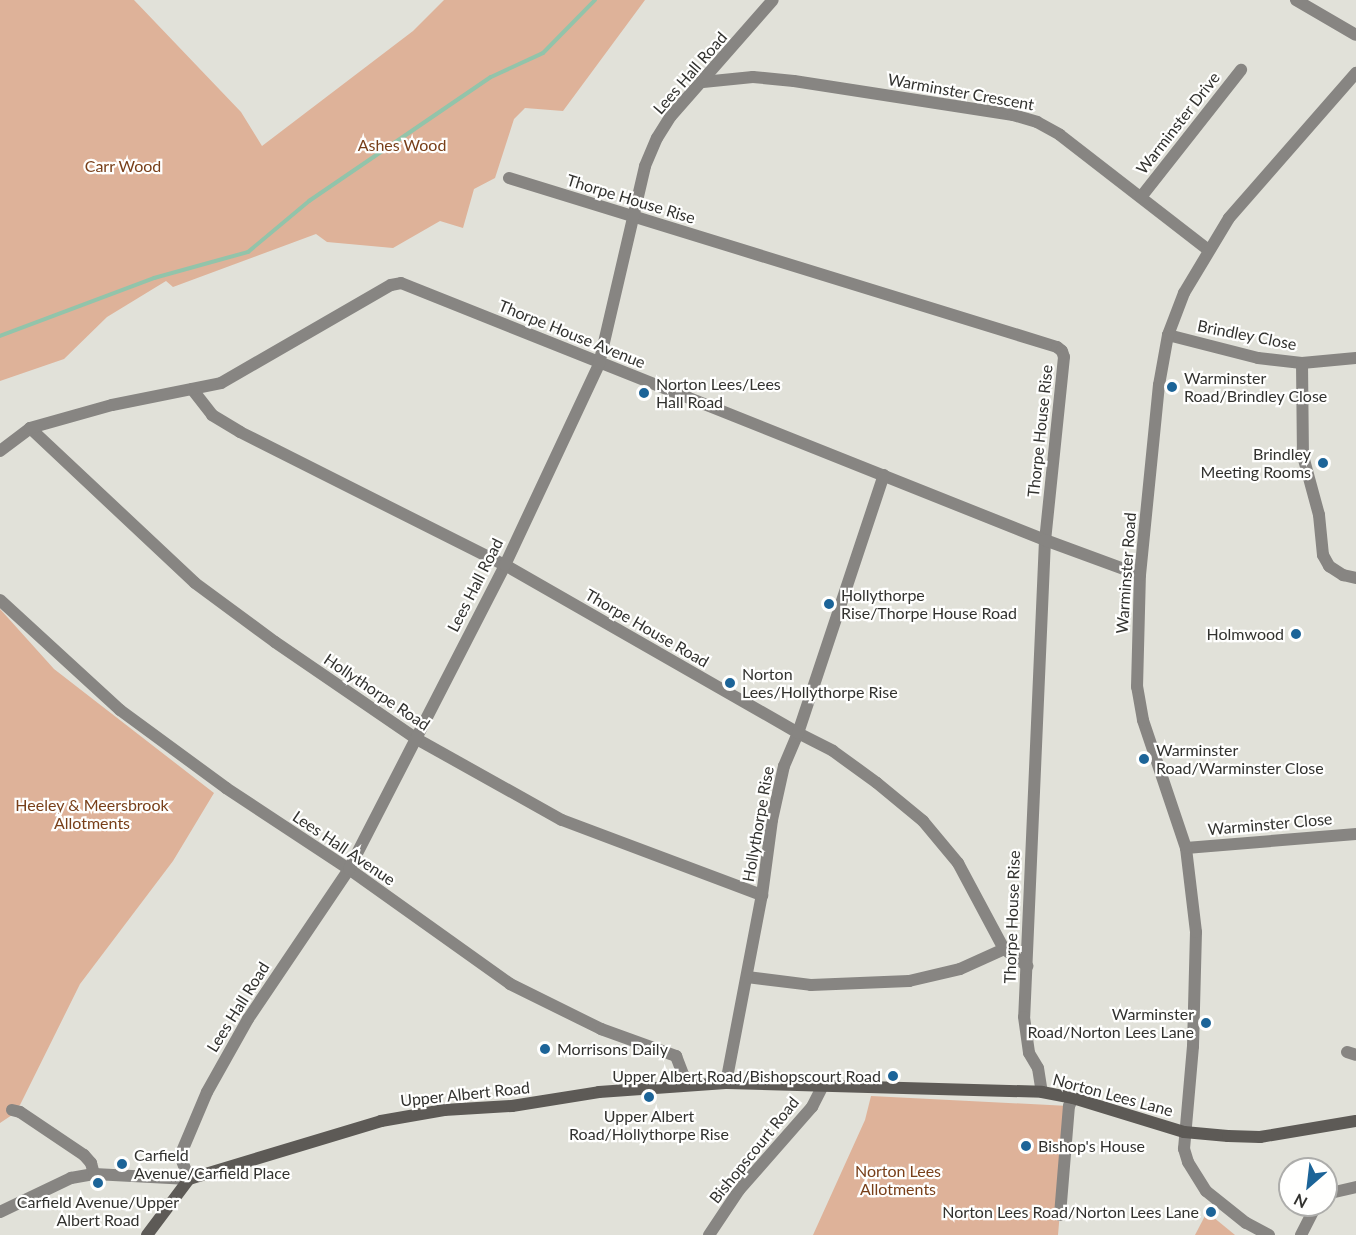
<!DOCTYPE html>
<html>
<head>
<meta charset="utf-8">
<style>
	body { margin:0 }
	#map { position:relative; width:1356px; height:1235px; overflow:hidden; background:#e1e1d9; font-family:Lato,sans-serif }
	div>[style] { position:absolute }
	.green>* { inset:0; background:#deb299 }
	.stream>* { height:4px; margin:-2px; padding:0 2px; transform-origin:2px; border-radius:2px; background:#92c4aa }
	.street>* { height:12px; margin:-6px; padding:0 6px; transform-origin:6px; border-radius:6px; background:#878582 }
	.secondary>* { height:12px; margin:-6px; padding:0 6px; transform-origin:6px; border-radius:6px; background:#5d5a56 }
	.dots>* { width:16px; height:16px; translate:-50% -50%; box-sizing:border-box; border:3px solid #fffffe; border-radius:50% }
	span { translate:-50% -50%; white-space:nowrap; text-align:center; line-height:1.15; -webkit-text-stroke:4.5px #fffffe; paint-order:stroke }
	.street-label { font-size:16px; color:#32322f }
	.park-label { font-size:16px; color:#783f19 }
	.poi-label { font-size:16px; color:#32322f }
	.left { translate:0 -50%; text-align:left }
	.right { translate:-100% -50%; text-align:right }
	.north { position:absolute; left:1278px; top:1157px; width:60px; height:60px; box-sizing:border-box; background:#fffffe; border:2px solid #adadab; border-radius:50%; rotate:208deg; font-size:16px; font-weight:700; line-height:24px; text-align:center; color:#32322f }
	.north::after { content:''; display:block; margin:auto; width:21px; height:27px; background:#1c6498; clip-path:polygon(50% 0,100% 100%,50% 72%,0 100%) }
</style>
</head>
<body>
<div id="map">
	<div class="green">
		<i style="clip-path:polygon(0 0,134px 0,241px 112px,262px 146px,413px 31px,444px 0,645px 0,563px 111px,525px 108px,514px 119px,495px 178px,474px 189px,463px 228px,440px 221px,393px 248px,327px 242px,316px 234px,173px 287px,166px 281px,107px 317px,64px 359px,0 381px)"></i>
		<i style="clip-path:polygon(0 609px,54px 669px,214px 793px,173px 861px,80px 984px,20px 1105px,12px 1110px,15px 1113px,0 1123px)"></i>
		<i style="clip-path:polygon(871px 1096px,1069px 1106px,1058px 1235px,813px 1235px,865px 1120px)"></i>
		<i style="clip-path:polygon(1207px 1212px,1235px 1235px,1195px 1235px)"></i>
	</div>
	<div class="stream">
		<i style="left:0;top:336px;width:165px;rotate:-20.6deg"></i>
		<i style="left:154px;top:278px;width:98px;rotate:-15.5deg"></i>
		<i style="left:248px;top:252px;width:80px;rotate:-39.9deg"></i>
		<i style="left:309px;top:201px;width:220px;rotate:-34.3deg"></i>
		<i style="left:491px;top:77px;width:57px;rotate:-24.8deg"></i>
		<i style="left:543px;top:53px;width:74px;rotate:-45.5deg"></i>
	</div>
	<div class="street">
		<i style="left:1296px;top:0;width:69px;rotate:30.3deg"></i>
		<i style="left:703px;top:82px;width:50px;rotate:-5.7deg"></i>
		<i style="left:753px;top:77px;width:41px;rotate:5.6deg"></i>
		<i style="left:794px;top:81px;width:222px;rotate:8.8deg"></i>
		<i style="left:1013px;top:115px;width:25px;rotate:16deg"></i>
		<i style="left:1037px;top:122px;width:26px;rotate:29deg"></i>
		<i style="left:1060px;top:135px;width:187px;rotate:37.8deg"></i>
		<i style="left:509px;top:178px;width:573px;rotate:17.14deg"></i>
		<i style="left:1057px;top:347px;width:6px;rotate:39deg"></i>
		<i style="left:1062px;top:351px;width:6px;rotate:72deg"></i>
		<i style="left:1064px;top:357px;width:184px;rotate:95.9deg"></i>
		<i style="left:1045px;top:540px;width:477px;rotate:92.5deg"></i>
		<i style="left:1024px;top:1017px;width:36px;rotate:82deg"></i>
		<i style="left:1029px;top:1053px;width:17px;rotate:59deg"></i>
		<i style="left:1038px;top:1068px;width:24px;rotate:81deg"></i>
		<i style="left:1141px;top:197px;width:162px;rotate:-51.8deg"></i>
		<i style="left:1168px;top:335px;width:93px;rotate:14.3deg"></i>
		<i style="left:1258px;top:358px;width:44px;rotate:6.5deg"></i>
		<i style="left:1302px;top:363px;width:54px;rotate:-5.3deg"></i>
		<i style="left:1302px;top:363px;width:93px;rotate:89.4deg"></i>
		<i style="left:1303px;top:456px;width:61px;rotate:74.8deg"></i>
		<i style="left:1319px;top:515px;width:40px;rotate:84.3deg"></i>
		<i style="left:1323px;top:555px;width:13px;rotate:61deg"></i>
		<i style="left:1329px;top:566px;width:17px;rotate:33deg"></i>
		<i style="left:1343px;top:575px;width:13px;rotate:13deg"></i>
		<i style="left:192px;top:389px;width:33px;rotate:52deg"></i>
		<i style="left:212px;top:415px;width:33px;rotate:31deg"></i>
		<i style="left:240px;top:432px;width:297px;rotate:26.7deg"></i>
		<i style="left:505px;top:565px;width:338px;rotate:29.8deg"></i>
		<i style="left:798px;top:733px;width:39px;rotate:27deg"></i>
		<i style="left:833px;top:751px;width:54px;rotate:36deg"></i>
		<i style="left:877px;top:783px;width:60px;rotate:39.6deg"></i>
		<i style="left:923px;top:821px;width:55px;rotate:50.2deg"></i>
		<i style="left:958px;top:863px;width:98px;rotate:61.9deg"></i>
		<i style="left:1004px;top:949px;width:29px;rotate:36deg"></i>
		<i style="left:30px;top:428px;width:226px;rotate:43.2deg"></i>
		<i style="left:195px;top:583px;width:99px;rotate:36.4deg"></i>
		<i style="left:275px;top:642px;width:170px;rotate:34.4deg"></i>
		<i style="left:415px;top:738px;width:168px;rotate:29.2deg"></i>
		<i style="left:562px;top:820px;width:214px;rotate:20.6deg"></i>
		<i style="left:0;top:451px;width:38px;rotate:-37deg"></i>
		<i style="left:30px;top:428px;width:85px;rotate:-15.7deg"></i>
		<i style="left:112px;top:405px;width:111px;rotate:-11.4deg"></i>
		<i style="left:221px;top:383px;width:196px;rotate:-30deg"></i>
		<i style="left:391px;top:285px;width:10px;rotate:-11deg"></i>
		<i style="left:401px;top:283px;width:693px;rotate:21.76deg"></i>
		<i style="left:1045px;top:540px;width:101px;rotate:20.2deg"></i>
		<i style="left:0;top:600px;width:163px;rotate:42.5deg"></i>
		<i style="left:120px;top:710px;width:132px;rotate:36.3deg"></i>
		<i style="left:226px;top:788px;width:147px;rotate:33.4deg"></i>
		<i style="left:349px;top:869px;width:198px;rotate:35.5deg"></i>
		<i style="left:510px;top:984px;width:102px;rotate:26.3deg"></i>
		<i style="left:601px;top:1029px;width:80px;rotate:19.8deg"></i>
		<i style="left:676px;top:1056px;width:31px;rotate:69deg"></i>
		<i style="left:1186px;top:848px;width:171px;rotate:-4.7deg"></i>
		<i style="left:747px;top:977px;width:64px;rotate:7.1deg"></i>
		<i style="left:811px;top:985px;width:98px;rotate:-2.3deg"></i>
		<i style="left:909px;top:981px;width:52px;rotate:-13.2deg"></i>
		<i style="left:960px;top:969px;width:48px;rotate:-24.4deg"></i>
		<i style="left:1347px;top:1052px;width:9px;rotate:18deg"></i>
		<i style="left:726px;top:1083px;width:191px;rotate:-79.2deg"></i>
		<i style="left:762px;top:895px;width:76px;rotate:-82.4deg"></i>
		<i style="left:772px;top:820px;width:55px;rotate:-77.5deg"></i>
		<i style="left:784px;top:766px;width:36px;rotate:-67deg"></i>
		<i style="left:798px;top:733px;width:272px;rotate:-71.6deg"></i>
		<i style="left:12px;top:1110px;width:8px;rotate:14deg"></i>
		<i style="left:20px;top:1112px;width:77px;rotate:33.9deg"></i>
		<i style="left:84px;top:1155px;width:11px;rotate:49deg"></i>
		<i style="left:91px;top:1163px;width:11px;rotate:75deg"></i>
		<i style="left:189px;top:1179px;width:25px;rotate:-111deg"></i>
		<i style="left:180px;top:1156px;width:69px;rotate:-67.1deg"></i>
		<i style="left:207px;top:1092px;width:84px;rotate:-60.7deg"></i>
		<i style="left:248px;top:1019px;width:181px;rotate:-56deg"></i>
		<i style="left:349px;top:869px;width:342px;rotate:-62.8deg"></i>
		<i style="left:505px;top:565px;width:222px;rotate:-64.9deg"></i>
		<i style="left:599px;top:364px;width:203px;rotate:-76.9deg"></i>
		<i style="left:645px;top:166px;width:30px;rotate:-67deg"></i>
		<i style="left:657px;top:138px;width:26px;rotate:-58deg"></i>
		<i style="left:671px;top:116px;width:154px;rotate:-48.7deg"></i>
		<i style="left:1326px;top:1194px;width:31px;rotate:-13deg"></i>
		<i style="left:0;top:1212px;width:79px;rotate:-25.6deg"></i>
		<i style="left:71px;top:1178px;width:23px;rotate:-10deg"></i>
		<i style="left:94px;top:1174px;width:95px;rotate:3deg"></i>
		<i style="left:1060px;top:1215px;width:109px;rotate:-85.3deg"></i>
		<i style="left:1069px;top:1106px;width:9px;rotate:-63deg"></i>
		<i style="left:709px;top:1235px;width:54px;rotate:-56.3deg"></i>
		<i style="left:739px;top:1190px;width:111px;rotate:-48.7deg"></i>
		<i style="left:812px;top:1107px;width:25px;rotate:-63deg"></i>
		<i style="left:1269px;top:1235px;width:26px;rotate:-152deg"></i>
		<i style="left:1246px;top:1223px;width:51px;rotate:-141.3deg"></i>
		<i style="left:1206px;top:1191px;width:34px;rotate:-122deg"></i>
		<i style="left:1188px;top:1162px;width:14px;rotate:-107deg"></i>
		<i style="left:1184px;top:1149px;width:103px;rotate:-85deg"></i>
		<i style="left:1193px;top:1046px;width:114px;rotate:-88.5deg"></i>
		<i style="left:1196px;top:932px;width:85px;rotate:-96.8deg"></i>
		<i style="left:1186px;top:848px;width:135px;rotate:-108.6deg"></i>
		<i style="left:1143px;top:720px;width:34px;rotate:-100deg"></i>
		<i style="left:1137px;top:687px;width:112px;rotate:-88.5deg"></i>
		<i style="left:1140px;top:575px;width:191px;rotate:-84.3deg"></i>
		<i style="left:1159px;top:385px;width:51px;rotate:-79.8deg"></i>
		<i style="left:1168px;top:335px;width:45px;rotate:-69.1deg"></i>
		<i style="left:1184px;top:293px;width:87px;rotate:-59deg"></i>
		<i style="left:1229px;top:218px;width:193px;rotate:-48.8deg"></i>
		<i style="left:1301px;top:1235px;width:34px;rotate:-63deg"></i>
	</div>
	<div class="secondary">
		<i style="left:147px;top:1235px;width:70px;rotate:-53.1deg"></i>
		<i style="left:189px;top:1179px;width:201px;rotate:-16.8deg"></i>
		<i style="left:381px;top:1121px;width:64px;rotate:-9.9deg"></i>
		<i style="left:444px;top:1110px;width:68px;rotate:-3.4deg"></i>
		<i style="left:512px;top:1106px;width:88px;rotate:-9.1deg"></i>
		<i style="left:599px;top:1092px;width:127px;rotate:-4.1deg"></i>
		<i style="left:726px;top:1083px;width:316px;rotate:1.6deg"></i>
		<i style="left:1042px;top:1092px;width:32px;rotate:11deg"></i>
		<i style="left:1073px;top:1098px;width:116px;rotate:17deg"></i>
		<i style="left:1184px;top:1132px;width:44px;rotate:5.2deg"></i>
		<i style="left:1228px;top:1136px;width:32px;rotate:2deg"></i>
		<i style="left:1260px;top:1137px;width:97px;rotate:-9.5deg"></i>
	</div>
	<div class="dots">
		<i style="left:1172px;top:387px;background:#1c6498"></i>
		<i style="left:644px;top:393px;background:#1c6498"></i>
		<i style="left:1323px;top:463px;background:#1c6498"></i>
		<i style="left:829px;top:604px;background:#1c6498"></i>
		<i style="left:1296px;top:634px;background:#1c6498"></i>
		<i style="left:730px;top:683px;background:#1c6498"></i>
		<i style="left:1144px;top:759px;background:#1c6498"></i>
		<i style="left:1206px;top:1023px;background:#1c6498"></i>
		<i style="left:545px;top:1049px;background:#1c6498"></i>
		<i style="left:893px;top:1076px;background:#1c6498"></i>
		<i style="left:649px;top:1097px;background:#1c6498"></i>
		<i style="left:1026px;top:1146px;background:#1c6498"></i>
		<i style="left:122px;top:1164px;background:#1c6498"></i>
		<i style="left:98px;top:1183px;background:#1c6498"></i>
		<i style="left:1211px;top:1212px;background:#1c6498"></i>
	</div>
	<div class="street-label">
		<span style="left:690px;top:73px;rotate:-49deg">Lees Hall Road</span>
		<span style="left:961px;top:92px;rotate:10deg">Warminster Crescent</span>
		<span style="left:1178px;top:123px;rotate:-52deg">Warminster Drive</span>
		<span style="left:631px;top:199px;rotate:17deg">Thorpe House Rise</span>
		<span style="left:572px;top:334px;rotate:22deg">Thorpe House Avenue</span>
		<span style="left:1247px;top:335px;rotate:11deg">Brindley Close</span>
		<span style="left:1040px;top:431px;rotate:-84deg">Thorpe House Rise</span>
		<span style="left:1126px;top:573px;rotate:-86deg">Warminster Road</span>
		<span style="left:475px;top:585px;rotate:-63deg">Lees Hall Road</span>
		<span style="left:647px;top:628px;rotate:30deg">Thorpe House Road</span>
		<span style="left:377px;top:692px;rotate:34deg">Hollythorpe Road</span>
		<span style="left:758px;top:824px;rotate:-80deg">Hollythorpe Rise</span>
		<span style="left:1270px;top:824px;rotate:-5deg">Warminster Close</span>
		<span style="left:344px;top:848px;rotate:34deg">Lees Hall Avenue</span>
		<span style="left:1012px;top:917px;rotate:-88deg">Thorpe House Rise</span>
		<span style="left:238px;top:1007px;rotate:-58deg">Lees Hall Road</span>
		<span style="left:465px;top:1094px;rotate:-6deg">Upper Albert Road</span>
		<span style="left:1113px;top:1095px;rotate:15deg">Norton Lees Lane</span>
		<span style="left:754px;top:1150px;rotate:-51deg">Bishopscourt Road</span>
	</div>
	<div class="park-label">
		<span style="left:402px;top:145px">Ashes Wood</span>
		<span style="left:123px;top:166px">Carr Wood</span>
		<span style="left:92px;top:814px">Heeley &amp; Meersbrook<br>Allotments</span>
		<span style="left:898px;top:1180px">Norton Lees<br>Allotments</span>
	</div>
	<div class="poi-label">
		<span class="left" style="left:1184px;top:387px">Warminster<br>Road/Brindley Close</span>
		<span class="left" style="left:656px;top:393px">Norton Lees/Lees<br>Hall Road</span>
		<span class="right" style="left:1311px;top:463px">Brindley<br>Meeting Rooms</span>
		<span class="left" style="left:841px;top:604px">Hollythorpe<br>Rise/Thorpe House Road</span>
		<span class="right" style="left:1284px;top:634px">Holmwood</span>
		<span class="left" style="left:742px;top:683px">Norton<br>Lees/Hollythorpe Rise</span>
		<span class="left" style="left:1156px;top:759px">Warminster<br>Road/Warminster Close</span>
		<span class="right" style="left:1194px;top:1023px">Warminster<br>Road/Norton Lees Lane</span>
		<span class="left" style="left:557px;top:1049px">Morrisons Daily</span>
		<span class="right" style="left:881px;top:1076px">Upper Albert Road/Bishopscourt Road</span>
		<span style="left:649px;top:1125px">Upper Albert<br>Road/Hollythorpe Rise</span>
		<span class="left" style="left:1038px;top:1146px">Bishop's House</span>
		<span class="left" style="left:134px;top:1164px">Carfield<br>Avenue/Carfield Place</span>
		<span style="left:98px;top:1211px">Carfield Avenue/Upper<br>Albert Road</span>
		<span class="right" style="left:1199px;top:1212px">Norton Lees Road/Norton Lees Lane</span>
	</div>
	<div class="north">N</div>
</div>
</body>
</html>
